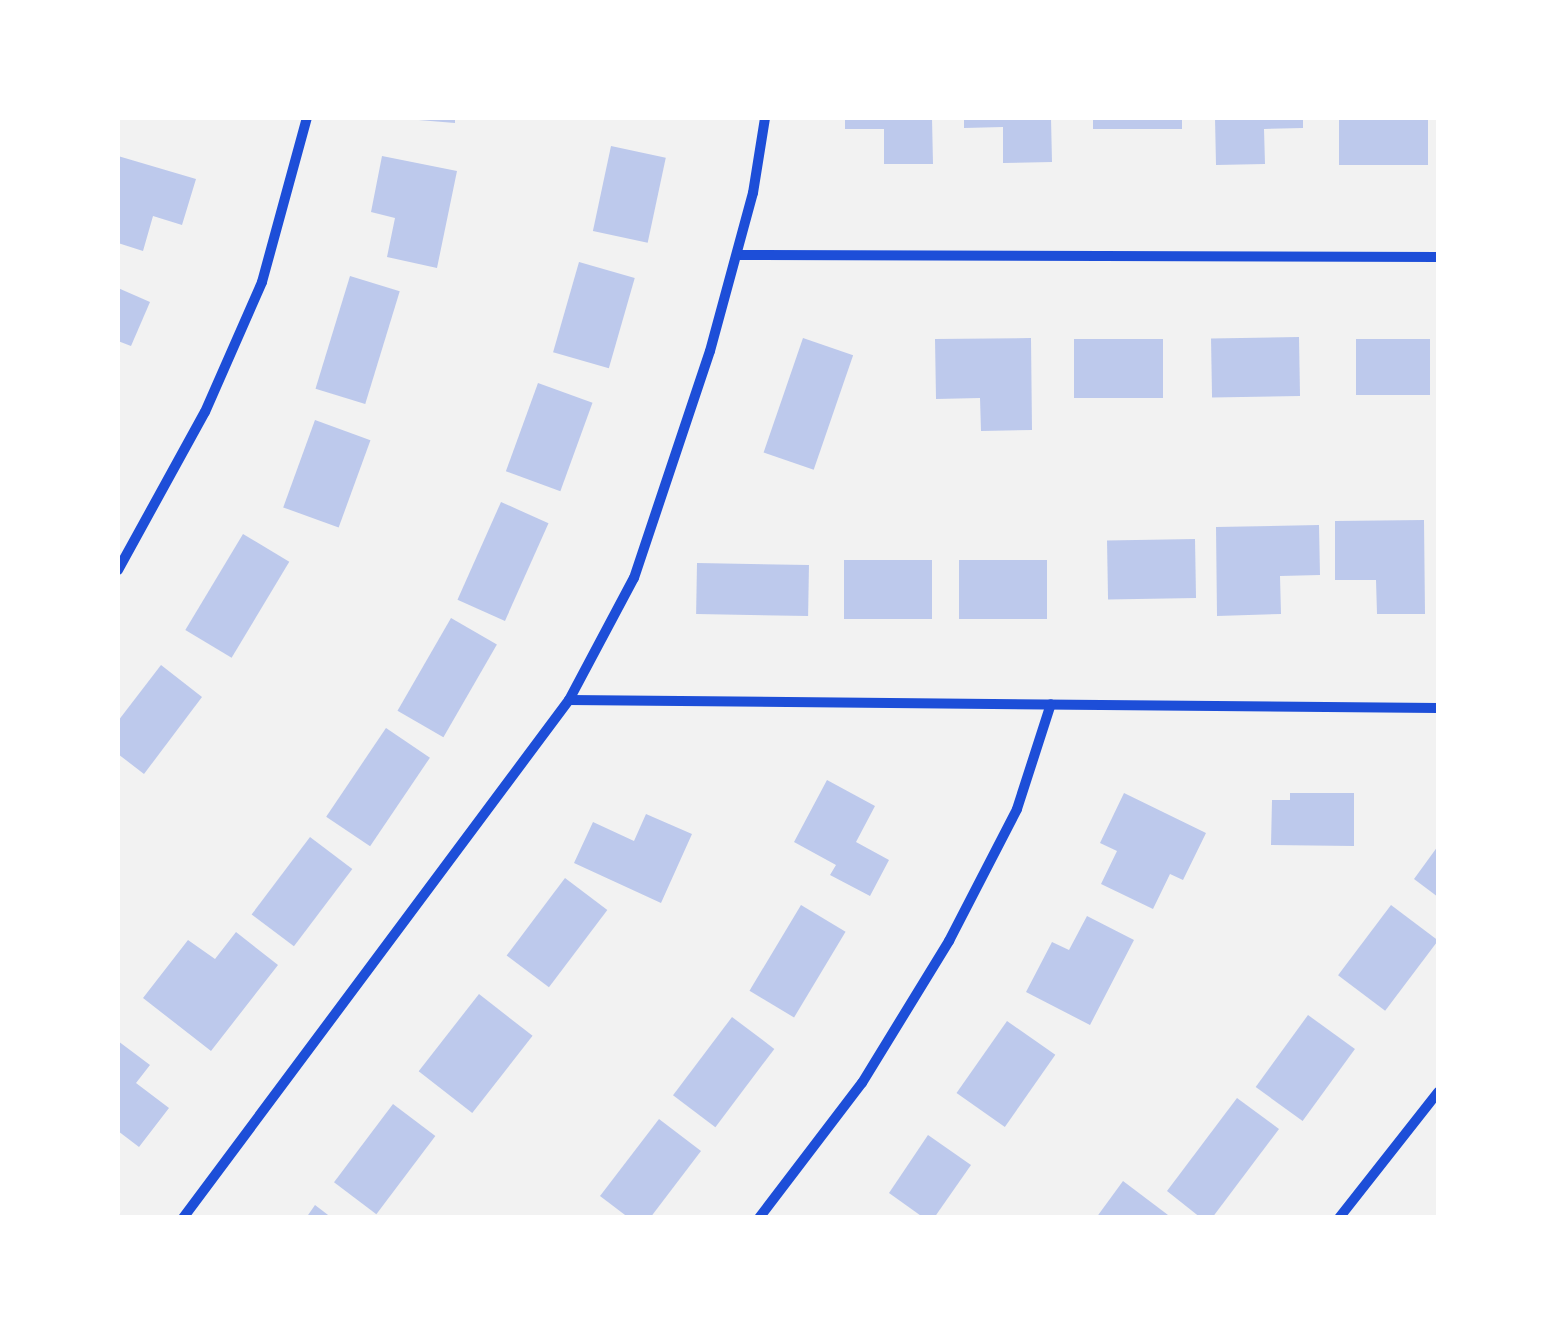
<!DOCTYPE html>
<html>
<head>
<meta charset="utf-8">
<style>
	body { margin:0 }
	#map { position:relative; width:1556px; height:1335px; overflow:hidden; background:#f2f2f2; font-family:Lato,sans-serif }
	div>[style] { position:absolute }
	.building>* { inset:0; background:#bdc9ec; transform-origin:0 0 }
	.minor>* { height:10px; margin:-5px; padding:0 5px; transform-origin:5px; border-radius:5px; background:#1d4ed8 }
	span { translate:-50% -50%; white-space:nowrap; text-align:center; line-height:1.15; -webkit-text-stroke:8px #fff; paint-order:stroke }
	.frame { position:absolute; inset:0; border:120px solid #fff; pointer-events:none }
</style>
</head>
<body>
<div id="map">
	<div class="building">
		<i style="clip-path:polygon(394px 118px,455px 118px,455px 123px)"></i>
		<i style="clip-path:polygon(845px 118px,932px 118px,933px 164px,884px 164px,884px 129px,845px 129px)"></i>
		<i style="clip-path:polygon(964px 118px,1051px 118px,1052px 162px,1003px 163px,1003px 127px,964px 128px)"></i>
		<i style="left:1093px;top:118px;width:89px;height:11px"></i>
		<i style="clip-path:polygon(1215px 118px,1303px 118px,1303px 128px,1264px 129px,1265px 164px,1216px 165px)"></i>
		<i style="left:1339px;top:118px;width:89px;height:47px"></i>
		<i style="left:611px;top:146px;width:56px;height:87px;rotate:12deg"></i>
		<i style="clip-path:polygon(118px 156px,196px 179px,182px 225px,153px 216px,143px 251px,118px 243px)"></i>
		<i style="clip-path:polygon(382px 156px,457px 171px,437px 268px,387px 257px,395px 218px,371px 212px)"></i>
		<i style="left:579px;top:262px;width:58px;height:94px;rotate:16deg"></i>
		<i style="left:350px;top:276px;width:52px;height:118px;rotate:17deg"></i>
		<i style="clip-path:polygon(118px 288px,150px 302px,131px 346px,118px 341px)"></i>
		<i style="left:1299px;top:337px;width:59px;height:88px;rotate:89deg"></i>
		<i style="left:803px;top:338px;width:53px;height:121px;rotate:19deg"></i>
		<i style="clip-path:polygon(1031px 338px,1032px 430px,981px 431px,980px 398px,936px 399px,935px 339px)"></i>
		<i style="left:1163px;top:339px;width:59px;height:89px;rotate:90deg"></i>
		<i style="left:1356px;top:339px;width:74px;height:56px"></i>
		<i style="left:538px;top:383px;width:58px;height:94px;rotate:20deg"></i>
		<i style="left:315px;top:420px;width:59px;height:93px;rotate:20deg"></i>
		<i style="left:501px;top:502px;width:52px;height:107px;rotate:24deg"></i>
		<i style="clip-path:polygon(1424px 520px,1425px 614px,1377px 614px,1376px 580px,1335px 580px,1335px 521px)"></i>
		<i style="clip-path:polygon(1319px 525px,1320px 575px,1280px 576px,1281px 614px,1217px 616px,1216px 527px)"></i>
		<i style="left:243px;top:534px;width:54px;height:112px;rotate:31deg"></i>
		<i style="left:1195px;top:539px;width:59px;height:88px;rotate:89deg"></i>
		<i style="left:932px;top:560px;width:59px;height:88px;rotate:90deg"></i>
		<i style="left:959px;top:560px;width:88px;height:59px"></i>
		<i style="left:697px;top:563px;width:112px;height:51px;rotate:1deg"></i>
		<i style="left:451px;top:618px;width:53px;height:107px;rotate:30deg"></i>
		<i style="clip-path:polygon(161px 665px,202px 697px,144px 774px,118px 754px,118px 721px)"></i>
		<i style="left:386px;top:728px;width:53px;height:107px;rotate:34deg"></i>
		<i style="clip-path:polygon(827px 780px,875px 806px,856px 842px,889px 860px,870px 896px,830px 875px,836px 865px,794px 842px)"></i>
		<i style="clip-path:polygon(1124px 793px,1206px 833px,1183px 880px,1170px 874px,1153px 909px,1101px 884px,1117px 851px,1100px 843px)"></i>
		<i style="clip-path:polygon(1290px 793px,1354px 793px,1354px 846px,1271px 845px,1272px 800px,1290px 800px)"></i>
		<i style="clip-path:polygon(646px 814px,692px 834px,661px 903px,574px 863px,593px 822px,634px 841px)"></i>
		<i style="left:310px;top:837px;width:53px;height:97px;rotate:37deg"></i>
		<i style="clip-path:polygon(1438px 846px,1438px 897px,1414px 879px)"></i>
		<i style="left:565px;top:878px;width:53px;height:97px;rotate:37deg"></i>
		<i style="left:801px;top:905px;width:52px;height:100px;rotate:31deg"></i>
		<i style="left:1391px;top:905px;width:59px;height:88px;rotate:37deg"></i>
		<i style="clip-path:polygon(1087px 916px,1134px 940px,1090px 1025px,1026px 992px,1052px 942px,1069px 950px)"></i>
		<i style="clip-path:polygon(236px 932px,278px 965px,211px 1051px,143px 998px,188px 940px,215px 959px)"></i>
		<i style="left:479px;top:994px;width:68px;height:98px;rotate:38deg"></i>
		<i style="left:1308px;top:1015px;width:58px;height:89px;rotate:36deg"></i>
		<i style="left:732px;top:1017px;width:53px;height:98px;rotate:37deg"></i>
		<i style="left:1007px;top:1021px;width:59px;height:88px;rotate:35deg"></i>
		<i style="clip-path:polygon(118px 1041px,150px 1065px,136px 1083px,169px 1108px,139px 1147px,118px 1131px)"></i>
		<i style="clip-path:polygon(1237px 1098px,1279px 1129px,1212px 1218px,1201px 1218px,1167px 1191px)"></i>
		<i style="left:393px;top:1104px;width:53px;height:98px;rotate:37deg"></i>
		<i style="clip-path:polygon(659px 1119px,701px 1151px,650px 1218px,629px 1218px,600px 1196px)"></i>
		<i style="clip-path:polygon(928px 1135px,971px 1165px,934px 1218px,924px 1218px,889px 1193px)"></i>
		<i style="clip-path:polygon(1123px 1181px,1172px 1218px,1096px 1218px)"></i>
		<i style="clip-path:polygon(315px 1205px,332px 1218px,306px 1218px)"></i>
	</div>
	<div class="minor">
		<i style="left:737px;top:255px;width:701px;rotate:0.16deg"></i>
		<i style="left:118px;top:570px;width:180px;rotate:-61.2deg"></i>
		<i style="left:205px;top:412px;width:142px;rotate:-66.3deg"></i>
		<i style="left:262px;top:282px;width:170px;rotate:-74.7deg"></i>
		<i style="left:569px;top:700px;width:869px;rotate:0.53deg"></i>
		<i style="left:183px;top:1218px;width:646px;rotate:-53.31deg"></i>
		<i style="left:569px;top:700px;width:138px;rotate:-62deg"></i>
		<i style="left:634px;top:578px;width:239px;rotate:-71.5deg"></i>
		<i style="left:710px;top:351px;width:164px;rotate:-74.8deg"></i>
		<i style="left:753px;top:193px;width:76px;rotate:-80.9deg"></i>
		<i style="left:759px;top:1218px;width:170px;rotate:-52.7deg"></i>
		<i style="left:862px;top:1083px;width:167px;rotate:-58.5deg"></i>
		<i style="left:949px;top:941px;width:148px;rotate:-62.7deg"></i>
		<i style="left:1017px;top:809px;width:110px;rotate:-72.1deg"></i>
		<i style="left:1339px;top:1218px;width:160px;rotate:-51.8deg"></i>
	</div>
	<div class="frame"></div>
</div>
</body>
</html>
